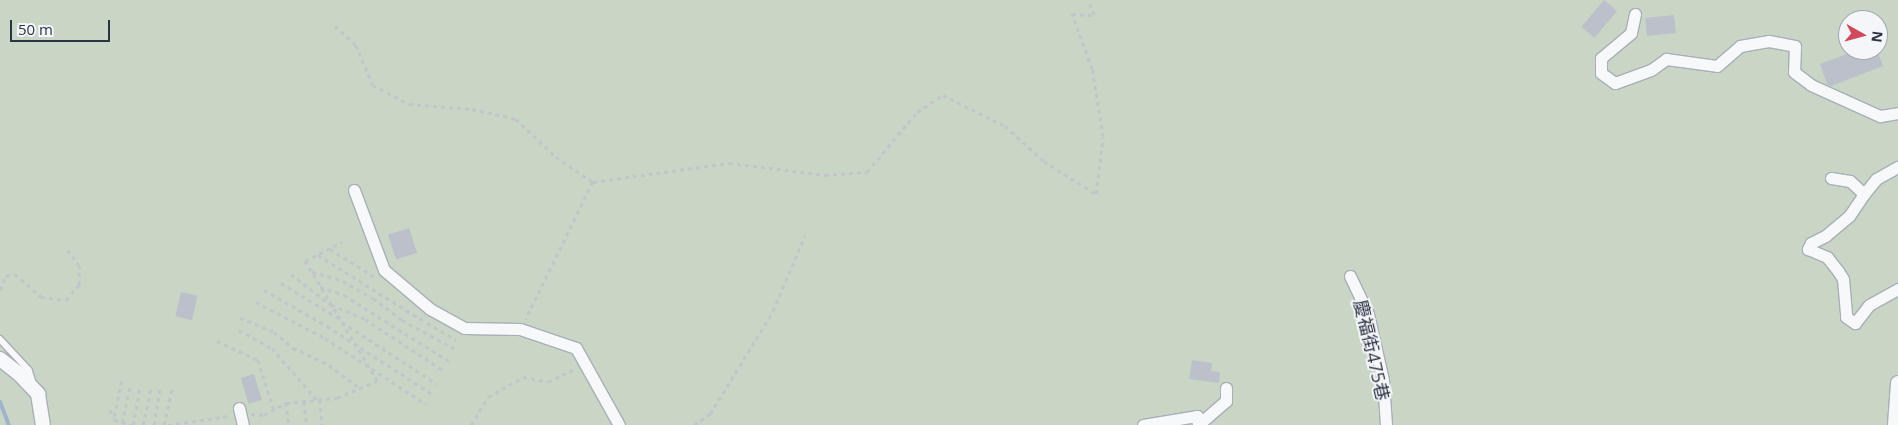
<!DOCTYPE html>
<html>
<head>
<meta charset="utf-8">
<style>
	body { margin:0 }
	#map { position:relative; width:1898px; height:425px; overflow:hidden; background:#e4e7ec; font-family:"Open Sans","Noto Sans TC",sans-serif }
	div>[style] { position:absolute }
	.green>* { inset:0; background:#c9d6c5 }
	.stream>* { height:4px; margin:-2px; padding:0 2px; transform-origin:2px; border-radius:2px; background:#9fb4cc }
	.building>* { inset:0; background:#bbc0ca; transform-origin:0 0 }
	.path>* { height:2.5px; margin-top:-1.25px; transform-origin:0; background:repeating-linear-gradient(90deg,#c2c5cb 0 4px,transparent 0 8px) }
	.roads { filter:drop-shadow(1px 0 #a9aeb7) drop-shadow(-1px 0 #a9aeb7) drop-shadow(0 1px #a9aeb7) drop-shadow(0 -1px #a9aeb7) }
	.service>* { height:5.5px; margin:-2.75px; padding:0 2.75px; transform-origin:2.75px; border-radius:2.75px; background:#f7f8fa }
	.minor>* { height:11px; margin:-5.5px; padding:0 5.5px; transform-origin:5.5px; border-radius:5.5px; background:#f7f8fa }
	.tertiary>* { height:14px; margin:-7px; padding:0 7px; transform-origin:7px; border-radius:7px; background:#f7f8fa }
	span { translate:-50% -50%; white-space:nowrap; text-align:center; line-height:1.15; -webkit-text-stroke:4px #f4f6f9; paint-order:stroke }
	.street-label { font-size:18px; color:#2b3445 }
	.north { position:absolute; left:1838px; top:10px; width:50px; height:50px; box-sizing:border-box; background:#f4f6f9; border:1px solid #a4a8b1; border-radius:50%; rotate:97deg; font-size:14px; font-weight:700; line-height:20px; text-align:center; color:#2b3445 }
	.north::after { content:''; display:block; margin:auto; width:18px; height:22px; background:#d1495b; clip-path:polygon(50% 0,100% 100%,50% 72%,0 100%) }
	.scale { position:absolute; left:10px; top:20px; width:100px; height:22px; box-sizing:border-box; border:2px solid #2b3445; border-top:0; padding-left:6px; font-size:15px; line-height:18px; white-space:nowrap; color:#2b3445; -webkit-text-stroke:4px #f4f6f9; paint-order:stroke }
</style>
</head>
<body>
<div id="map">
	<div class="green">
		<i style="clip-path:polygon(evenodd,0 0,1898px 0,1898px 425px,0 425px,0 0,1848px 20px,1878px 20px,1878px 50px,1848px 50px,1848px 20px)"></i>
	</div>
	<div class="stream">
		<i style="left:0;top:402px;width:25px;rotate:69deg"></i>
	</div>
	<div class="building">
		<i style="left:1604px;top:0;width:17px;height:35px;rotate:40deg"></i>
		<i style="left:1674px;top:15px;width:18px;height:29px;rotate:84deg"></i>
		<i style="clip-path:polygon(1858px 50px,1877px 50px,1883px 66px,1831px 86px,1827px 84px,1820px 64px)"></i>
		<i style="left:409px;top:228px;width:26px;height:22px;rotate:72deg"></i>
		<i style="left:181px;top:292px;width:17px;height:25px;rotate:13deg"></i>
		<i style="clip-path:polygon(1192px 360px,1212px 363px,1211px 371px,1220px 372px,1219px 383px,1189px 379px)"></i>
		<i style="left:254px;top:374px;width:27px;height:14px;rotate:73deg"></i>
	</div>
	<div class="path">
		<i style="left:335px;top:26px;width:28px;rotate:42deg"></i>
		<i style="left:356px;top:45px;width:43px;rotate:67deg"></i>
		<i style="left:373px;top:85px;width:41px;rotate:27.8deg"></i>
		<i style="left:409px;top:104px;width:63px;rotate:4.5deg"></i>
		<i style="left:472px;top:109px;width:45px;rotate:12.8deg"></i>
		<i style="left:516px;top:119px;width:55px;rotate:43.5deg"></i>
		<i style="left:556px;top:157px;width:45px;rotate:34deg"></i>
		<i style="left:593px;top:182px;width:153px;rotate:116.1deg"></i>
		<i style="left:593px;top:182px;width:137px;rotate:-8deg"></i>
		<i style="left:729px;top:163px;width:97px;rotate:7.1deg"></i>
		<i style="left:825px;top:175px;width:42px;rotate:-4.1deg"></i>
		<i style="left:867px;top:172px;width:78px;rotate:-50.2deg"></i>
		<i style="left:917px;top:112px;width:31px;rotate:-33deg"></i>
		<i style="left:943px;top:95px;width:69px;rotate:26.6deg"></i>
		<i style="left:1005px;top:126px;width:52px;rotate:41.9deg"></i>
		<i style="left:1044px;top:161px;width:62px;rotate:32.4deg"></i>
		<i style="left:1096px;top:194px;width:57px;rotate:-83deg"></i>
		<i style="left:1103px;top:137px;width:69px;rotate:-99.2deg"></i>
		<i style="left:1092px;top:69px;width:59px;rotate:-110deg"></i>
		<i style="left:1072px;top:14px;width:22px;rotate:3deg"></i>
		<i style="left:1094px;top:15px;width:16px;rotate:-112deg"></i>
		<i style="left:330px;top:249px;width:51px;rotate:32.1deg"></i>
		<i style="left:318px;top:255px;width:123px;rotate:32deg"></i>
		<i style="left:312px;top:272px;width:32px;rotate:16deg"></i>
		<i style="left:343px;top:281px;width:34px;rotate:30deg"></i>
		<i style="left:373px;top:298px;width:36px;rotate:37deg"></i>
		<i style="left:402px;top:320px;width:60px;rotate:28.7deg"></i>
		<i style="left:291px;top:274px;width:51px;rotate:37.8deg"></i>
		<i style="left:331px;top:305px;width:37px;rotate:22deg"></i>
		<i style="left:365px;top:319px;width:93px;rotate:33.2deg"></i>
		<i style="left:281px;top:283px;width:67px;rotate:31.6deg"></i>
		<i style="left:320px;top:287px;width:25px;rotate:18deg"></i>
		<i style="left:344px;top:295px;width:124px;rotate:32.2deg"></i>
		<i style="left:0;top:290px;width:15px;rotate:-67deg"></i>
		<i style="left:6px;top:276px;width:9px;rotate:-13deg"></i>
		<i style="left:15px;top:274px;width:35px;rotate:41deg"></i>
		<i style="left:41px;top:297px;width:25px;rotate:7deg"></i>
		<i style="left:66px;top:300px;width:20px;rotate:-49deg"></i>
		<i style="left:79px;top:285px;width:19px;rotate:-90deg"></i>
		<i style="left:79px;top:266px;width:21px;rotate:-127deg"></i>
		<i style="left:264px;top:290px;width:73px;rotate:29.7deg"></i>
		<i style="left:327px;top:326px;width:125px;rotate:32.9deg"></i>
		<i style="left:256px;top:302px;width:78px;rotate:27.6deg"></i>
		<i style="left:325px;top:338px;width:121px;rotate:33.2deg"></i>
		<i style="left:240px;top:318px;width:37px;rotate:22deg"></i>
		<i style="left:274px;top:332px;width:25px;rotate:40deg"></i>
		<i style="left:293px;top:348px;width:40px;rotate:25deg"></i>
		<i style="left:329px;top:365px;width:38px;rotate:37deg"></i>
		<i style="left:342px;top:322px;width:113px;rotate:33.1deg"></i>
		<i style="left:427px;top:323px;width:34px;rotate:30deg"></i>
		<i style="left:239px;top:330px;width:38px;rotate:29deg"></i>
		<i style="left:272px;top:348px;width:69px;rotate:49.1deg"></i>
		<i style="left:217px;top:341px;width:45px;rotate:24.9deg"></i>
		<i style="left:258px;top:360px;width:52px;rotate:72.3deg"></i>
		<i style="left:122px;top:381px;width:40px;rotate:102deg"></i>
		<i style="left:114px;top:420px;width:18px;rotate:16deg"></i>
		<i style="left:320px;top:400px;width:25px;rotate:85deg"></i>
		<i style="left:304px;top:402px;width:23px;rotate:83deg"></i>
		<i style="left:286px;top:403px;width:22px;rotate:82deg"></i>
		<i style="left:110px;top:410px;width:9px;rotate:63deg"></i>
		<i style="left:251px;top:414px;width:13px;rotate:4deg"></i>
		<i style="left:264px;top:415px;width:25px;rotate:-29deg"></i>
		<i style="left:286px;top:403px;width:51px;rotate:-5.6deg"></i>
		<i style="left:337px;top:398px;width:43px;rotate:-23deg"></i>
		<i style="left:377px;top:381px;width:140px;rotate:-121deg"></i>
		<i style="left:305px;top:261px;width:42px;rotate:-27.2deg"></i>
		<i style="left:122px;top:423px;width:39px;rotate:-78deg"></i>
		<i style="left:133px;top:425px;width:40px;rotate:-80deg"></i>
		<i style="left:143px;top:425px;width:39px;rotate:-78deg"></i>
		<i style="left:154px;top:425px;width:37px;rotate:-81deg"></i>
		<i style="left:164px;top:425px;width:39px;rotate:-78deg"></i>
		<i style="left:168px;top:425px;width:61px;rotate:-8.5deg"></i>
		<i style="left:471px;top:425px;width:33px;rotate:-59deg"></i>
		<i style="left:488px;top:397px;width:40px;rotate:-29.7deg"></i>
		<i style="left:523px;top:377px;width:25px;rotate:11deg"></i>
		<i style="left:548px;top:382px;width:30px;rotate:-26deg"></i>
		<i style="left:694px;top:425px;width:19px;rotate:-35deg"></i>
		<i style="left:710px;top:414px;width:121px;rotate:-58.5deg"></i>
		<i style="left:773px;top:311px;width:82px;rotate:-67.2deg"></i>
	</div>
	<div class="roads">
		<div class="service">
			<i style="left:0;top:339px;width:42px;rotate:46.9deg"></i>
			<i style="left:29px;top:370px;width:13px;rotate:72deg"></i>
		</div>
		<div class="minor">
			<i style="left:1635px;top:14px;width:19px;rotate:102deg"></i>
			<i style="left:1631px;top:33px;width:39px;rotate:140deg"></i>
			<i style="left:1601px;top:58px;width:15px;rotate:90deg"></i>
			<i style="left:1601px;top:73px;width:17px;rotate:36deg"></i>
			<i style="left:1615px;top:83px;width:38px;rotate:-20deg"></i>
			<i style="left:1651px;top:70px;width:19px;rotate:-36deg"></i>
			<i style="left:1666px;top:59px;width:51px;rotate:7.8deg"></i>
			<i style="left:1717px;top:66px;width:30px;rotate:-41deg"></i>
			<i style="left:1740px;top:46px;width:29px;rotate:-10deg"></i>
			<i style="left:1769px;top:41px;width:26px;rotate:11deg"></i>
			<i style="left:1795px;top:46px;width:26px;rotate:92deg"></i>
			<i style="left:1794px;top:72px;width:21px;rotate:37deg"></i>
			<i style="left:1811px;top:85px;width:76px;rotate:24.2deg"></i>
			<i style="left:1880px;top:116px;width:18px;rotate:-9deg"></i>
			<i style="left:1831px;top:178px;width:19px;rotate:9deg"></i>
			<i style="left:1850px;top:181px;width:19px;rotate:43deg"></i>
			<i style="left:1864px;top:194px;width:27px;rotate:124deg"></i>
			<i style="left:1849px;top:216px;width:31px;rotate:140deg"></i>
			<i style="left:1825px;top:236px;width:16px;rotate:153deg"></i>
			<i style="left:1811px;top:243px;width:7px;rotate:117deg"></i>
			<i style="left:1808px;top:249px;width:21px;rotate:23deg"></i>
			<i style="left:1827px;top:257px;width:18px;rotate:52deg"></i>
			<i style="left:1838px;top:271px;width:9px;rotate:58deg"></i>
			<i style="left:1843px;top:279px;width:38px;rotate:85deg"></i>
			<i style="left:1846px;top:317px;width:11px;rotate:34deg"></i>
			<i style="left:1855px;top:323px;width:23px;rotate:-52deg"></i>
			<i style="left:1869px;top:305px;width:33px;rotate:-29deg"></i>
			<i style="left:354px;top:190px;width:85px;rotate:69.4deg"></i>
			<i style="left:384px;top:270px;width:60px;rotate:40.3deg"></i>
			<i style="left:430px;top:309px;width:39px;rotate:29deg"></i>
			<i style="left:464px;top:328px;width:56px;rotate:1deg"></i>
			<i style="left:520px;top:329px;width:59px;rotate:18.7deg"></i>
			<i style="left:576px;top:348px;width:88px;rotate:60.8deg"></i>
			<i style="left:1864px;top:194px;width:19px;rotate:-51deg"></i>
			<i style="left:1876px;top:179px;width:25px;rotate:-29deg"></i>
			<i style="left:1350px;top:276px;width:42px;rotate:64.7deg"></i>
			<i style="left:1368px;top:314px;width:68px;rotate:77.2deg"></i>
			<i style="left:1383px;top:380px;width:45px;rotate:86.2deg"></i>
			<i style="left:239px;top:408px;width:17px;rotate:77deg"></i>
			<i style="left:1143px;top:425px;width:55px;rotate:-9.5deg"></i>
			<i style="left:1197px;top:416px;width:9px;rotate:84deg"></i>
			<i style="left:1198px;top:425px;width:37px;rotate:-41deg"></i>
			<i style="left:1226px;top:401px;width:13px;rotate:-90deg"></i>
		</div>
		<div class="tertiary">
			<i style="left:0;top:359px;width:24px;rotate:38deg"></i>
			<i style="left:19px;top:374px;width:28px;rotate:46deg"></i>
			<i style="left:38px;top:394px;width:31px;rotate:81deg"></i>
			<i style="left:1895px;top:425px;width:42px;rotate:-85.9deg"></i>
		</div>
	</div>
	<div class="street-label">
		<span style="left:1372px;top:350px;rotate:77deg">慶福街475巷</span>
	</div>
	<div class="north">N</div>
	<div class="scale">50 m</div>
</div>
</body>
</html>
